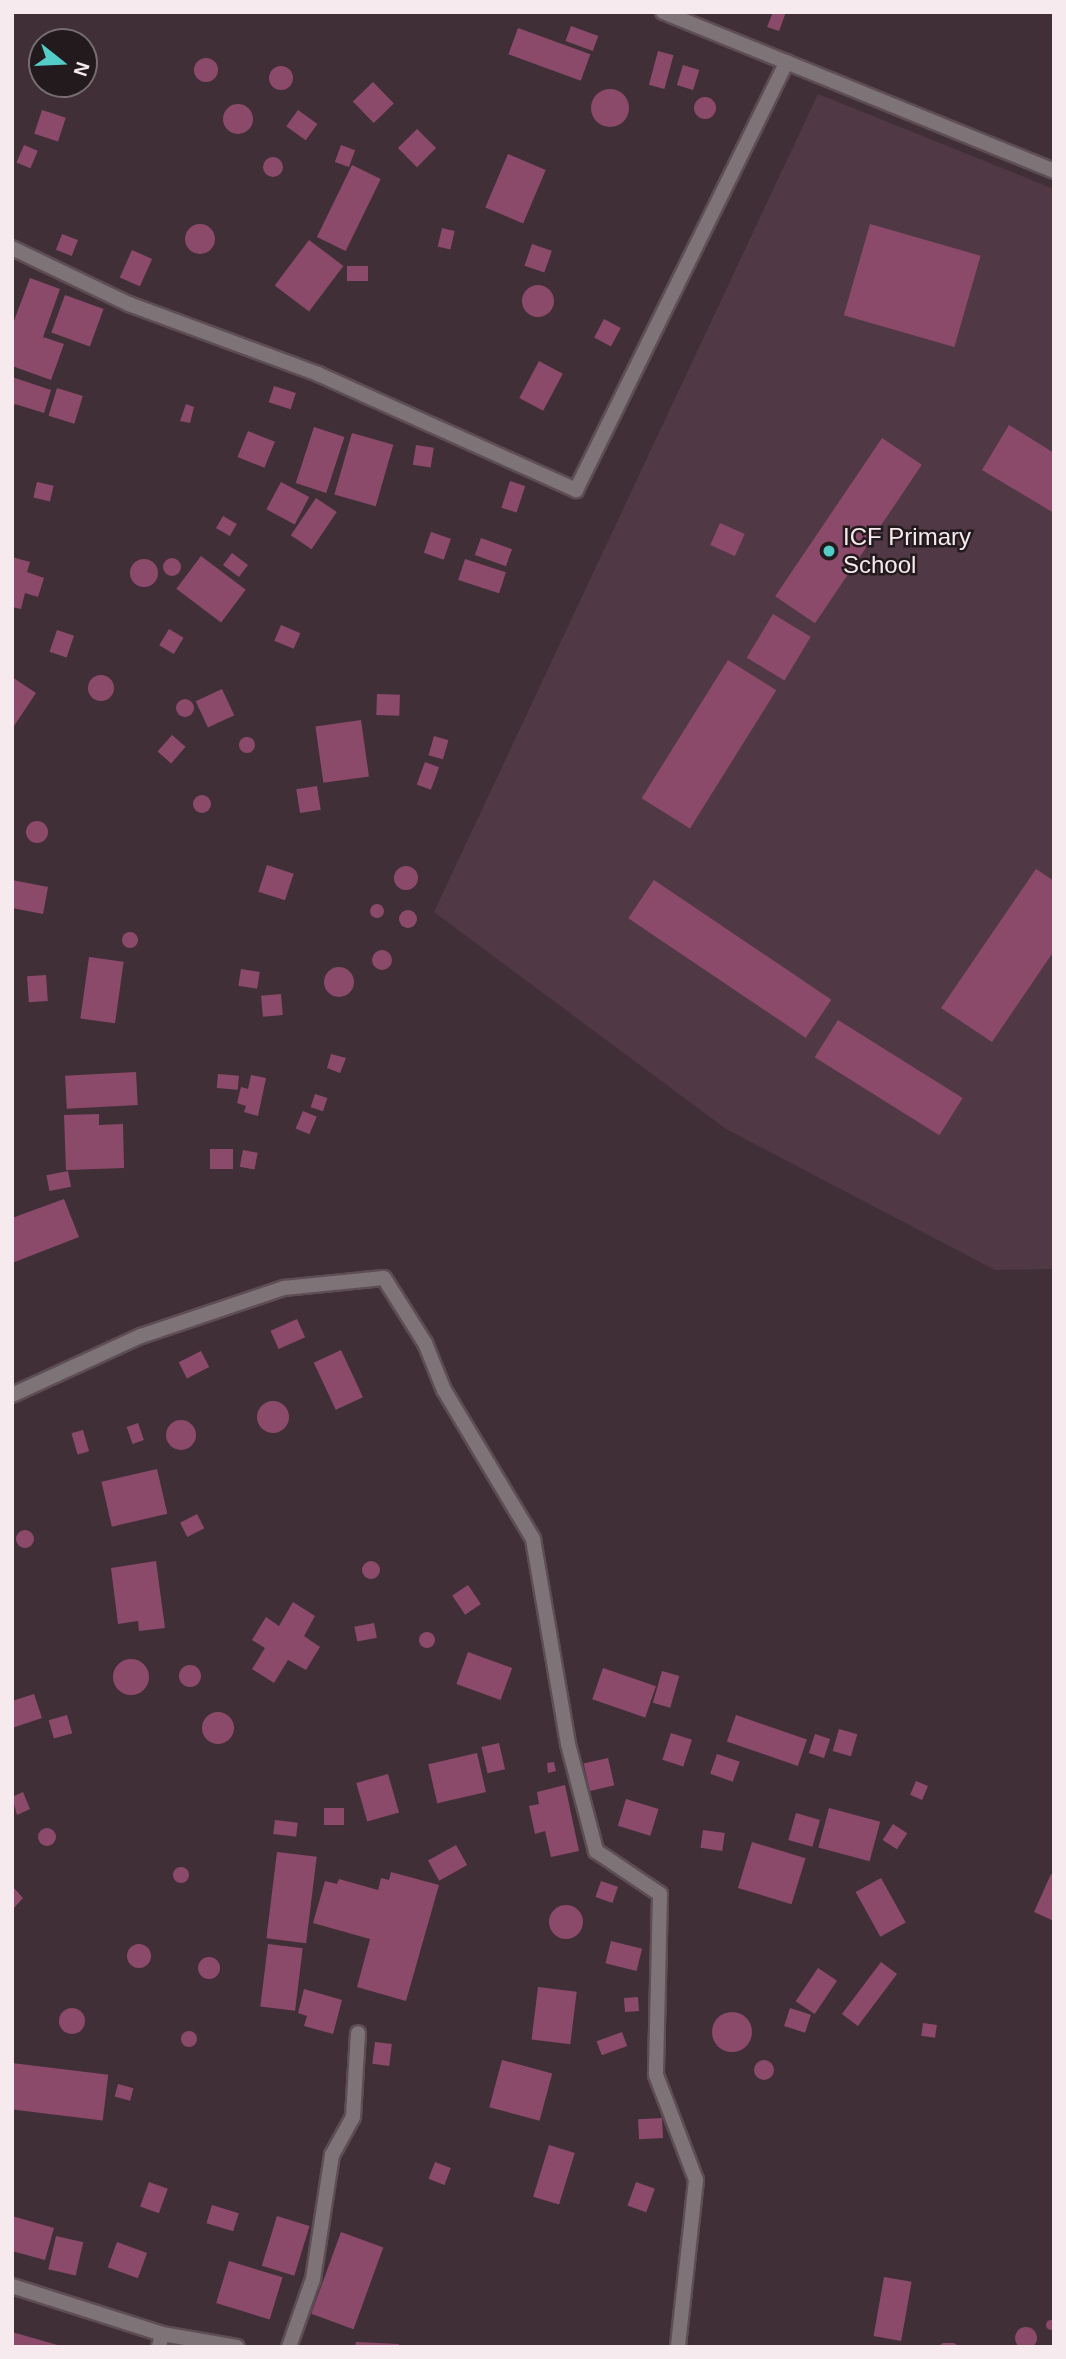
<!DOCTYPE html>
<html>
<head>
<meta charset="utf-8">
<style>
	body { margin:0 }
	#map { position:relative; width:1066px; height:2359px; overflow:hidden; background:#412f37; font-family:Helvetica,sans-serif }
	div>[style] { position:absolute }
	.built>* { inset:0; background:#503944 }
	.building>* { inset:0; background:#8c4a6a; transform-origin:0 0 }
	.round { border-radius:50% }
	.roads { filter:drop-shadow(2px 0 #5e4d54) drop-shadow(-2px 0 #5e4d54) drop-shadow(0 2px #5e4d54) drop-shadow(0 -2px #5e4d54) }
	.minor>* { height:14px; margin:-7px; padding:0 7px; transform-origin:7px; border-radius:7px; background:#7e7478 }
	.tertiary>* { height:14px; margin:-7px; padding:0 7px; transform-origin:7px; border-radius:7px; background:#7e7478 }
	.dots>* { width:19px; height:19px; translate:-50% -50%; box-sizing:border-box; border:4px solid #221a1d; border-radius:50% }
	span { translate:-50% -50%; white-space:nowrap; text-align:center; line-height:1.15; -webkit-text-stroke:5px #221a1d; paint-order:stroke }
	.poi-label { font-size:24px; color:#f6eaef }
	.left { translate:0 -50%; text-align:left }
	.frame { position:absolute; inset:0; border:14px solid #f6eaef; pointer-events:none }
	.north { position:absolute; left:28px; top:28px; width:70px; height:70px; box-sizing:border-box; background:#221a1d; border:2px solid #776d71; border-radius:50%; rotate:108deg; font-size:19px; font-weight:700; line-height:28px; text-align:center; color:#f6eaef }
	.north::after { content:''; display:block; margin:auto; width:24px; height:32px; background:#54cdc8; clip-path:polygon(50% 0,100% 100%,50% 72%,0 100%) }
</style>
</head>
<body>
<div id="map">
	<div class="built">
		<i style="clip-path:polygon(818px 94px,1054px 189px,1054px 1269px,995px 1270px,726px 1129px,434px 912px)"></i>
	</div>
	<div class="building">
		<i style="clip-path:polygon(773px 12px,786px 12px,779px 31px,767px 27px)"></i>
		<i style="left:571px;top:26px;width:29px;height:16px;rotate:20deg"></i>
		<i style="left:518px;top:28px;width:77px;height:28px;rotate:20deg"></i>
		<i style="clip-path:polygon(52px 31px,66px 31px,73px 42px,44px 42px)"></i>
		<i style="left:658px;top:51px;width:16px;height:35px;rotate:15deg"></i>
		<i class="round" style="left:194px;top:58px;width:24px;height:24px"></i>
		<i style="left:683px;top:65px;width:17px;height:21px;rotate:17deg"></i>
		<i class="round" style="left:269px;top:66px;width:24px;height:24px"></i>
		<i style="left:373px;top:82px;width:30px;height:28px;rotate:46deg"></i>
		<i class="round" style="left:591px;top:89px;width:38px;height:38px"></i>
		<i class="round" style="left:694px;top:97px;width:22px;height:22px"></i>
		<i class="round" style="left:223px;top:104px;width:30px;height:30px"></i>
		<i style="left:42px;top:110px;width:25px;height:25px;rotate:18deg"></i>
		<i style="left:298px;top:110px;width:24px;height:20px;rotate:36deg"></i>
		<i style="left:417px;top:129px;width:27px;height:27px;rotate:45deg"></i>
		<i style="left:24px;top:145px;width:15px;height:19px;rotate:23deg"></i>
		<i style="left:341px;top:145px;width:15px;height:18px;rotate:20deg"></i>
		<i style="left:508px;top:154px;width:41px;height:58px;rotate:23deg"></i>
		<i class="round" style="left:263px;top:157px;width:20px;height:20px"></i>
		<i style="left:352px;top:165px;width:32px;height:80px;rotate:26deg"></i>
		<i style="left:870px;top:224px;width:115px;height:95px;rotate:16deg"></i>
		<i class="round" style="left:185px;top:224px;width:30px;height:30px"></i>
		<i style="left:442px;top:228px;width:13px;height:19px;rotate:13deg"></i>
		<i style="left:62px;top:234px;width:17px;height:17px;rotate:21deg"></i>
		<i style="left:309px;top:240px;width:43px;height:57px;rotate:37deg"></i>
		<i style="left:532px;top:244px;width:21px;height:23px;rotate:19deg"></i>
		<i style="left:132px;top:250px;width:22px;height:30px;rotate:24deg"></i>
		<i style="left:368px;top:266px;width:15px;height:21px;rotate:90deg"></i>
		<i style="clip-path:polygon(30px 278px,60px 289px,43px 337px,64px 344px,51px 380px,12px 366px,12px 326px)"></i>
		<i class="round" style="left:522px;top:285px;width:32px;height:32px"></i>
		<i style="left:65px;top:295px;width:41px;height:40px;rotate:20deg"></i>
		<i style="left:604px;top:319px;width:19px;height:21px;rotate:28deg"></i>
		<i style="left:539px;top:361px;width:27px;height:42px;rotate:28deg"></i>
		<i style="clip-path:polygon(12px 377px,51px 390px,44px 413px,15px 404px,12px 410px)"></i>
		<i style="left:274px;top:386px;width:23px;height:17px;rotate:18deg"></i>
		<i style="left:57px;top:388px;width:27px;height:29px;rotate:17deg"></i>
		<i style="clip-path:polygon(186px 404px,194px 407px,190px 423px,180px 421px)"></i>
		<i style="clip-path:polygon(1009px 425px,1054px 453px,1054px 513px,982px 470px)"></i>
		<i style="left:314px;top:427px;width:32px;height:59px;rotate:18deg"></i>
		<i style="left:248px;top:431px;width:29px;height:28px;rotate:22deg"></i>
		<i style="left:352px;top:433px;width:43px;height:64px;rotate:16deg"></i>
		<i style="left:882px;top:438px;width:48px;height:191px;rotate:34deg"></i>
		<i style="left:416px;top:445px;width:18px;height:20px;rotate:9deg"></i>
		<i style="left:510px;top:481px;width:16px;height:28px;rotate:18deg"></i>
		<i style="left:37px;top:482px;width:17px;height:16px;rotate:13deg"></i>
		<i style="left:281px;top:482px;width:32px;height:31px;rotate:28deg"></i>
		<i style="left:316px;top:498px;width:25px;height:45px;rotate:34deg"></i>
		<i style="left:223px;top:516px;width:16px;height:14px;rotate:30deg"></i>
		<i style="left:720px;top:523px;width:27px;height:24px;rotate:24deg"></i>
		<i style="left:431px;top:532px;width:21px;height:22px;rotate:19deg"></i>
		<i style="left:481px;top:538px;width:33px;height:18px;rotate:20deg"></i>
		<i style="left:232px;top:553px;width:20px;height:15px;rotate:37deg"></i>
		<i style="left:201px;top:556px;width:56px;height:41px;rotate:37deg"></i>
		<i style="clip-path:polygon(12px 557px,30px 562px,27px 572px,44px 578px,38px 597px,25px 593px,21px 609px,12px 607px)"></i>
		<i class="round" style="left:163px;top:558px;width:18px;height:18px"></i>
		<i style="left:465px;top:559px;width:43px;height:22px;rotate:18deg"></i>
		<i class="round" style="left:130px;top:559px;width:28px;height:28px"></i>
		<i style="left:773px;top:614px;width:44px;height:51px;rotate:31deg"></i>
		<i style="left:281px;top:625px;width:21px;height:17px;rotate:23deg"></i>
		<i style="left:169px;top:629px;width:17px;height:19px;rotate:31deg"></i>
		<i style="left:57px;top:630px;width:18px;height:23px;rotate:19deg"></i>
		<i style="left:728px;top:660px;width:57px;height:163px;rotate:32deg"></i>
		<i class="round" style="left:88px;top:675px;width:26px;height:26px"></i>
		<i style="clip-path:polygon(12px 677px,36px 693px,12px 729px)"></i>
		<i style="left:222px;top:689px;width:29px;height:29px;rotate:65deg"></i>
		<i style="left:377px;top:694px;width:23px;height:21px;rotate:2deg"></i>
		<i class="round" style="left:176px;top:699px;width:18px;height:18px"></i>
		<i style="left:361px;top:720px;width:57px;height:46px;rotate:82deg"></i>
		<i style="left:172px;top:735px;width:18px;height:22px;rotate:41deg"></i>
		<i style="left:434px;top:736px;width:15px;height:20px;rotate:16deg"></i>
		<i class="round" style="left:239px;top:737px;width:16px;height:16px"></i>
		<i style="left:425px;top:762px;width:15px;height:24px;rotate:20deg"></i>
		<i style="left:317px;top:786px;width:24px;height:21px;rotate:81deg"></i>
		<i class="round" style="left:193px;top:795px;width:18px;height:18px"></i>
		<i class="round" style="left:26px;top:821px;width:22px;height:22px"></i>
		<i style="left:267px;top:865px;width:28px;height:28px;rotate:18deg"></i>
		<i class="round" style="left:394px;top:866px;width:24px;height:24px"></i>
		<i style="clip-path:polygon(1036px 869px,1054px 881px,1054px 951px,992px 1042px,941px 1008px)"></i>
		<i style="clip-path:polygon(12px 880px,48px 887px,43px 914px,12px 908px)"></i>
		<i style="left:654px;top:880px;width:214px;height:46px;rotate:34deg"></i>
		<i class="round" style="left:370px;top:904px;width:14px;height:14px"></i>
		<i class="round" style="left:399px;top:910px;width:18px;height:18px"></i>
		<i class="round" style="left:122px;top:932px;width:16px;height:16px"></i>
		<i class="round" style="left:372px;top:950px;width:20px;height:20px"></i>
		<i style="left:89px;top:957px;width:35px;height:62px;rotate:8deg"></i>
		<i class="round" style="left:324px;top:967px;width:30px;height:30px"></i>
		<i style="left:241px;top:969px;width:19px;height:17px;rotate:9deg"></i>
		<i style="left:46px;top:975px;width:26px;height:19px;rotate:86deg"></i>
		<i style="left:281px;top:994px;width:21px;height:20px;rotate:85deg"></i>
		<i style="left:838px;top:1020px;width:147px;height:44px;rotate:32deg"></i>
		<i style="clip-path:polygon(331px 1054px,346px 1058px,340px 1073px,327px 1068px)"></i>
		<i style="left:136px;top:1072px;width:33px;height:71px;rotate:87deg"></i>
		<i style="left:218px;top:1074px;width:21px;height:14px;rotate:5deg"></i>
		<i style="clip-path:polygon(251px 1075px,266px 1078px,258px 1116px,244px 1112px,246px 1106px,237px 1103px,241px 1087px,248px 1089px)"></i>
		<i style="left:315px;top:1094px;width:13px;height:14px;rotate:18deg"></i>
		<i style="left:303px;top:1111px;width:15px;height:19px;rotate:23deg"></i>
		<i style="clip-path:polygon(99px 1114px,99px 1125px,123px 1124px,124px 1168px,66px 1170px,64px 1115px)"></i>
		<i style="left:233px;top:1149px;width:20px;height:23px;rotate:90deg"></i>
		<i style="left:243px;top:1150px;width:15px;height:17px;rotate:11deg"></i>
		<i style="left:68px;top:1171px;width:16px;height:22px;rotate:79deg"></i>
		<i style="clip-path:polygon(64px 1199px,79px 1237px,12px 1263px,12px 1218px)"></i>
		<i style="left:297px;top:1319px;width:20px;height:29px;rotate:66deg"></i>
		<i style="left:341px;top:1350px;width:52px;height:30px;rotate:65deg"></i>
		<i style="left:201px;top:1351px;width:18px;height:25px;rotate:63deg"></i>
		<i class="round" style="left:257px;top:1401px;width:32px;height:32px"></i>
		<i class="round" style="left:166px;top:1420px;width:30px;height:30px"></i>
		<i style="left:138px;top:1423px;width:18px;height:12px;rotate:71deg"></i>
		<i style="left:83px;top:1430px;width:22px;height:12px;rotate:74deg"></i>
		<i style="left:157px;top:1469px;width:46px;height:57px;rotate:77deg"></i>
		<i style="left:197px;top:1514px;width:16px;height:19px;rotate:63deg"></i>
		<i class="round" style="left:16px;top:1530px;width:18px;height:18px"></i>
		<i class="round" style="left:362px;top:1561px;width:18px;height:18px"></i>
		<i style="clip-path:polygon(156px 1561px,165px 1628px,139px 1631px,138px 1621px,118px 1624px,111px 1568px)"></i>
		<i style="left:468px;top:1585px;width:23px;height:19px;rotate:56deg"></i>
		<i style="clip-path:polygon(293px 1602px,315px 1616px,304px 1636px,320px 1647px,306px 1670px,288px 1660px,274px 1683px,252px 1669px,265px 1648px,252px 1640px,266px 1617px,279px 1626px)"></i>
		<i style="left:374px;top:1623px;width:15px;height:20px;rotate:79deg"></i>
		<i class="round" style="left:419px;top:1632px;width:16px;height:16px"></i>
		<i style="left:468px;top:1652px;width:47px;height:34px;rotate:20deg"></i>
		<i class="round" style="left:113px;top:1659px;width:36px;height:36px"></i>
		<i class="round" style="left:179px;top:1665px;width:22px;height:22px"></i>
		<i style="left:603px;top:1668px;width:56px;height:33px;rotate:19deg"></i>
		<i style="left:662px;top:1671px;width:18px;height:33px;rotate:16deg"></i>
		<i style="clip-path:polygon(34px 1694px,42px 1718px,12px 1728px,12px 1701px)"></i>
		<i class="round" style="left:202px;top:1712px;width:32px;height:32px"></i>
		<i style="left:67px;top:1715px;width:19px;height:19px;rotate:74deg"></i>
		<i style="left:736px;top:1715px;width:75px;height:28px;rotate:19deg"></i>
		<i style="left:839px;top:1729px;width:19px;height:23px;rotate:16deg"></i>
		<i style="left:671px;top:1733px;width:22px;height:28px;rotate:18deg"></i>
		<i style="left:815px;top:1734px;width:16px;height:20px;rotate:18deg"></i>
		<i style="left:499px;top:1743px;width:27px;height:18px;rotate:77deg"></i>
		<i style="left:477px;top:1753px;width:40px;height:50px;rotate:77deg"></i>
		<i style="left:717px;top:1754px;width:24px;height:21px;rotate:19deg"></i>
		<i style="left:608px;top:1758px;width:28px;height:25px;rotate:77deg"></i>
		<i style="clip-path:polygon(554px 1762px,556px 1771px,548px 1773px,547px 1763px)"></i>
		<i style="left:388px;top:1774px;width:40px;height:33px;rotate:74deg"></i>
		<i style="left:916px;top:1781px;width:13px;height:15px;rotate:23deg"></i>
		<i style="clip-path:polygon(565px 1785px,579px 1851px,551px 1857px,545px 1831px,535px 1834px,529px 1806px,539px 1804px,537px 1792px)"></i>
		<i style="clip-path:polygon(23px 1792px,30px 1809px,17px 1815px,12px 1797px)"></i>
		<i style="left:626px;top:1799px;width:34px;height:28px;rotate:17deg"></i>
		<i style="left:324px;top:1808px;width:20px;height:17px"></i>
		<i style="left:829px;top:1808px;width:53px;height:41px;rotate:15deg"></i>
		<i style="left:796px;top:1813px;width:25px;height:28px;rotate:16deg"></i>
		<i style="left:275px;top:1820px;width:23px;height:14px;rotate:7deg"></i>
		<i style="left:893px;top:1824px;width:17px;height:19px;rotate:33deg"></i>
		<i class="round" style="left:38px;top:1828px;width:18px;height:18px"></i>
		<i style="left:703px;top:1830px;width:22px;height:18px;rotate:8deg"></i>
		<i style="left:752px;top:1842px;width:56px;height:48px;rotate:17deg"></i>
		<i style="left:456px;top:1845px;width:23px;height:32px;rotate:61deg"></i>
		<i style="left:277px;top:1852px;width:40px;height:87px;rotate:7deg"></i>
		<i class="round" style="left:173px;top:1867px;width:16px;height:16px"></i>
		<i style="clip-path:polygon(391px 1872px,439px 1885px,406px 2001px,357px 1987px,370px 1939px,313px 1923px,325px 1881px,337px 1884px,339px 1879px,378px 1890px,381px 1878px,389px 1880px)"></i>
		<i style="clip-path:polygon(1051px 1874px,1054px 1875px,1054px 1921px,1034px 1912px)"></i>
		<i style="left:881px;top:1878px;width:51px;height:29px;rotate:61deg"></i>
		<i style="left:601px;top:1881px;width:18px;height:17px;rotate:19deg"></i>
		<i style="clip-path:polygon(12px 1886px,23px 1898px,12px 1910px)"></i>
		<i class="round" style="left:549px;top:1905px;width:34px;height:34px"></i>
		<i style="left:611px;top:1941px;width:32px;height:23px;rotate:14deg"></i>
		<i style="left:268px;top:1944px;width:35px;height:63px;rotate:7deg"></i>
		<i class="round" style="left:127px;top:1944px;width:24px;height:24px"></i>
		<i class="round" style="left:198px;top:1957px;width:22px;height:22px"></i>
		<i style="left:881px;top:1962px;width:20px;height:65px;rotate:37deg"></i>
		<i style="left:818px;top:1968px;width:23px;height:40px;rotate:34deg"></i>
		<i style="left:538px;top:1987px;width:39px;height:53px;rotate:7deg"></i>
		<i style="clip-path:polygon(304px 1989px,342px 2000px,333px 2034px,304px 2026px,307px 2016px,298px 2013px)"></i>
		<i style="left:638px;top:1997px;width:14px;height:14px;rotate:86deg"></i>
		<i class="round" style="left:59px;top:2008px;width:26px;height:26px"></i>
		<i style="left:790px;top:2008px;width:22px;height:19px;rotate:18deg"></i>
		<i class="round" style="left:712px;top:2012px;width:40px;height:40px"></i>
		<i style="left:923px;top:2023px;width:14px;height:13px;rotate:8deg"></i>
		<i class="round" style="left:181px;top:2031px;width:16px;height:16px"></i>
		<i style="left:622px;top:2032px;width:15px;height:27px;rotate:70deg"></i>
		<i style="left:375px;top:2042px;width:17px;height:22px;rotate:7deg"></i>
		<i style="left:502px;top:2060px;width:52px;height:49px;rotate:15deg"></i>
		<i class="round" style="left:754px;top:2060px;width:20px;height:20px"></i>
		<i style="left:12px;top:2063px;width:97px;height:46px;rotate:7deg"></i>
		<i style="left:118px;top:2084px;width:16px;height:13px;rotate:15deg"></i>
		<i style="left:662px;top:2118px;width:20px;height:24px;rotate:87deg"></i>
		<i style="left:549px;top:2145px;width:27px;height:54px;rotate:17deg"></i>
		<i style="left:435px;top:2162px;width:17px;height:18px;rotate:21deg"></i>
		<i style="left:149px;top:2182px;width:20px;height:26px;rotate:20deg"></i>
		<i style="left:636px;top:2182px;width:20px;height:25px;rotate:20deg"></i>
		<i style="left:212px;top:2205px;width:28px;height:19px;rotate:17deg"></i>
		<i style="clip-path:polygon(12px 2216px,54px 2228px,45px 2260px,12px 2251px)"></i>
		<i style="left:277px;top:2216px;width:34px;height:52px;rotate:17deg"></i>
		<i style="left:341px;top:2232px;width:45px;height:87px;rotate:20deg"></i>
		<i style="left:56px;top:2236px;width:28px;height:34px;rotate:13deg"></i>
		<i style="left:117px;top:2242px;width:32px;height:27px;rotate:20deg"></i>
		<i style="left:229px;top:2261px;width:56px;height:44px;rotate:17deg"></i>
		<i style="left:884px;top:2277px;width:28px;height:60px;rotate:10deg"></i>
		<i class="round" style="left:1046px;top:2320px;width:10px;height:10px"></i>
		<i class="round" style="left:1015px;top:2327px;width:22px;height:22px"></i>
		<i style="clip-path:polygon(12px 2332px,61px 2346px,61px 2347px,12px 2347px)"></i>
		<i style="clip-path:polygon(356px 2342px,399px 2344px,399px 2347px,355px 2347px)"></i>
		<i style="clip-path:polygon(943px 2343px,954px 2343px,960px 2347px,937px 2347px)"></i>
	</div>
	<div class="roads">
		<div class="minor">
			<i style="left:12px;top:248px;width:130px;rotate:25.6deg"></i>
			<i style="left:129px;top:304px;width:202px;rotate:20.3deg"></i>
			<i style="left:318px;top:374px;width:283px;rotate:24.2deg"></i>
			<i style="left:576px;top:490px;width:477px;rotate:-63.8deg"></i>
			<i style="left:12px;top:1395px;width:142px;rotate:-24.6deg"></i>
			<i style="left:141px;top:1336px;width:151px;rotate:-18.6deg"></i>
			<i style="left:284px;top:1288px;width:100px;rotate:-5.7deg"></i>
			<i style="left:384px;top:1278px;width:77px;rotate:57.8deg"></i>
			<i style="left:425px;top:1343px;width:51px;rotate:68deg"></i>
			<i style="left:444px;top:1390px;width:174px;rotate:59.1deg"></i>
			<i style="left:533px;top:1539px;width:208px;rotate:80.3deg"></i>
			<i style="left:568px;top:1744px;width:111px;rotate:75.3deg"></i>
			<i style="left:596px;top:1851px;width:77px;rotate:33.9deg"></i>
			<i style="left:660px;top:1894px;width:181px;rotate:91.3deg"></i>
			<i style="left:656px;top:2075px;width:112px;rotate:69.1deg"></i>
			<i style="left:696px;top:2180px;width:168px;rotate:96.2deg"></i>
			<i style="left:12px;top:2286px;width:157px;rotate:17.7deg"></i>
			<i style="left:159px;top:2347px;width:13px;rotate:-77deg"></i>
			<i style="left:162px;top:2334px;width:76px;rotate:9.8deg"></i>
			<i style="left:289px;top:2347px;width:72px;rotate:-70.6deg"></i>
			<i style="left:313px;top:2279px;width:125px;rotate:-81.3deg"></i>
			<i style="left:332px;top:2155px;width:43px;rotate:-61.1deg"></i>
			<i style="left:353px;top:2117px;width:84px;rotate:-86.6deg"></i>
		</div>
		<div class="tertiary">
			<i style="left:663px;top:12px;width:422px;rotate:22.1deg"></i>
		</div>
	</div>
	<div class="dots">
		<i style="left:829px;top:551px;background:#54cdc8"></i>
	</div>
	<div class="poi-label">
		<span class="left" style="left:843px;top:551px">ICF Primary<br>School</span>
	</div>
	<div class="frame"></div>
	<div class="north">N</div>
</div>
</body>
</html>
